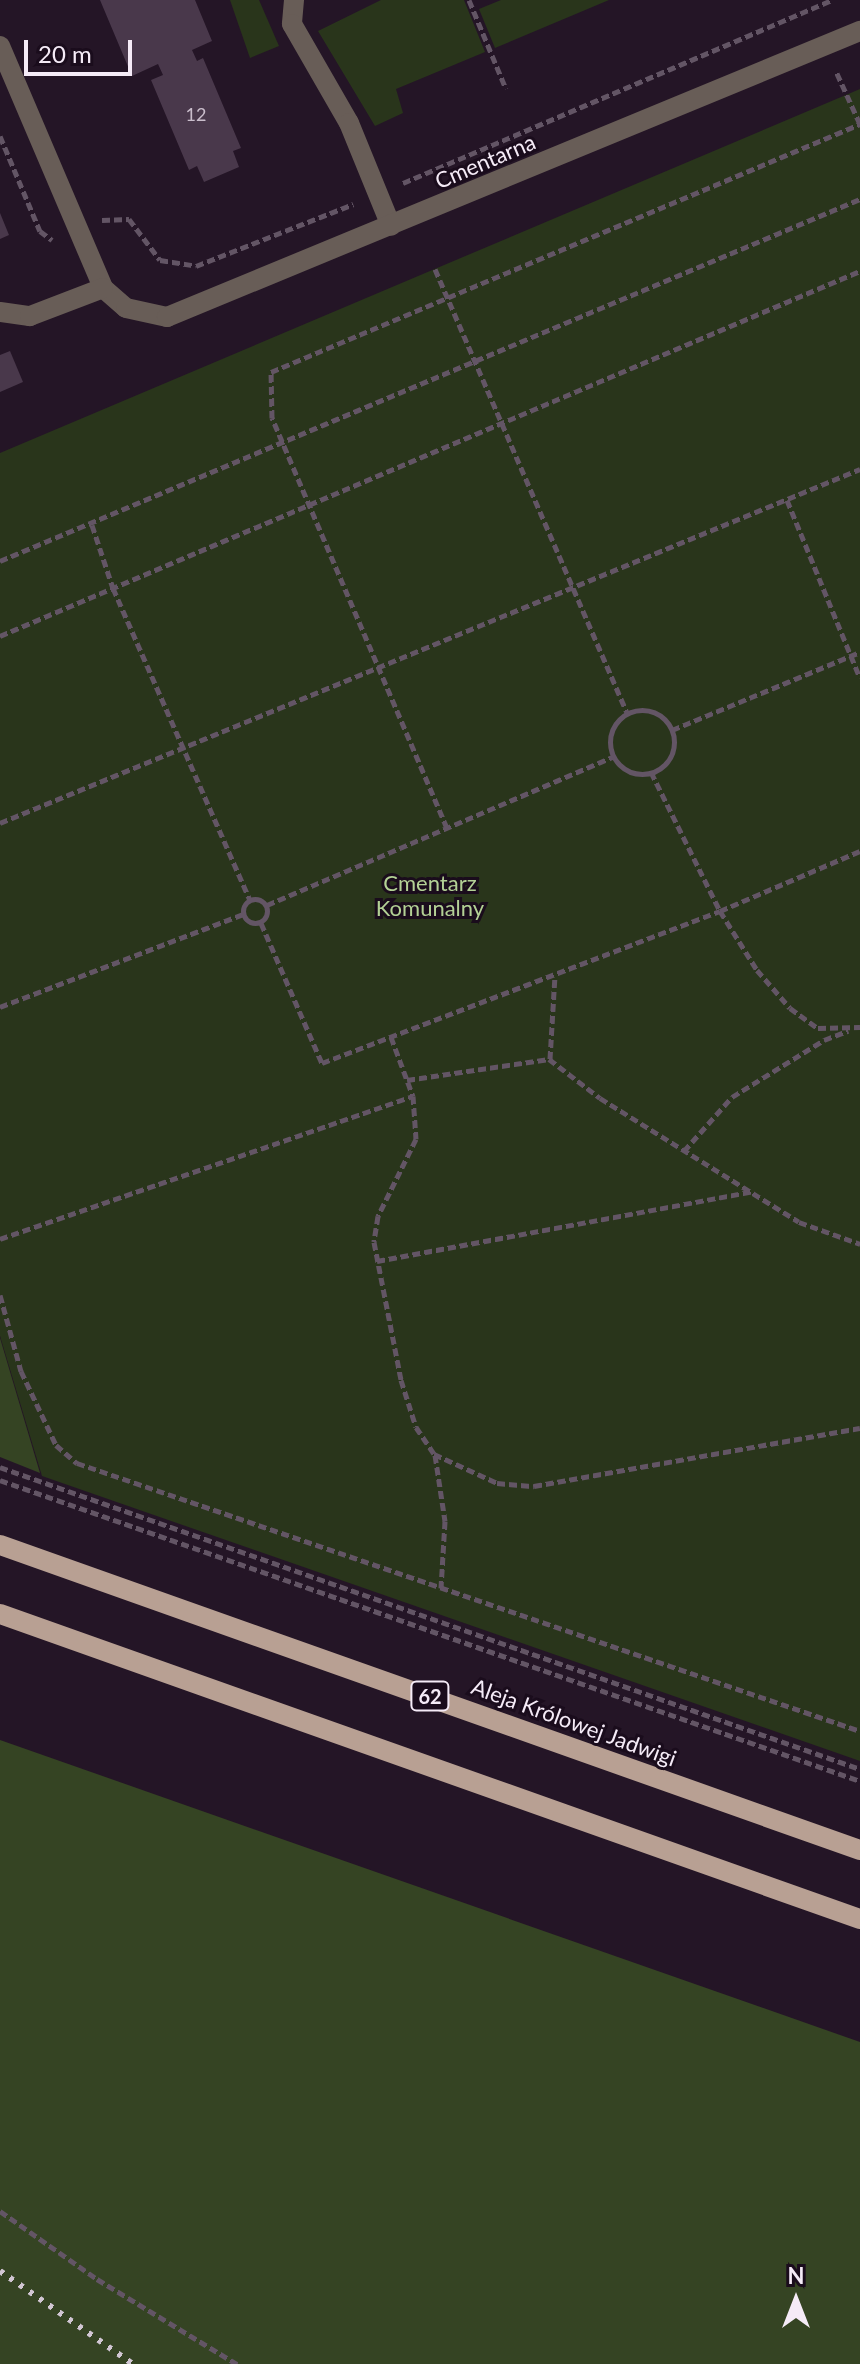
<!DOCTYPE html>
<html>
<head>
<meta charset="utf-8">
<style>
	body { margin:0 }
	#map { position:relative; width:860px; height:2364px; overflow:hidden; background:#241526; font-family:Lato,sans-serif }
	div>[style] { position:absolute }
	.green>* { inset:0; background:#29351b }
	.forest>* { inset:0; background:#354423 }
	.building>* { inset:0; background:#49384b }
	.path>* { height:5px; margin-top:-2.5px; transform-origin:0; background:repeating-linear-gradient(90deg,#635565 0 8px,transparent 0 12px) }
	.path>.ring { margin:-2.5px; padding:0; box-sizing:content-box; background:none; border:5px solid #635565; border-radius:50% }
	.minor>* { height:20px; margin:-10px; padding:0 10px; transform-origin:10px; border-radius:10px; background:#685d57 }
	.major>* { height:20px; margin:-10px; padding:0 10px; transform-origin:10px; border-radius:10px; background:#b8a093 }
	.rail>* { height:6px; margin-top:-3px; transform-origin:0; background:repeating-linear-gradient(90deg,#d1c6d3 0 4px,transparent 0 12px) }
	span { translate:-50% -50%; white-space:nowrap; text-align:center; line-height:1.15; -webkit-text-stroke:6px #1a0c1c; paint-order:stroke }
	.number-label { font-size:18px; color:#cabecc }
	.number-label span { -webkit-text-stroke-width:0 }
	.shield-label span { padding:2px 6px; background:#1a0c1c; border:2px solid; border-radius:6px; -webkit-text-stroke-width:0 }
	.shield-label { font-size:20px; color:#f5ebf7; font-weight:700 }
	.street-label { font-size:22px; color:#f5ebf7 }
	.park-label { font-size:22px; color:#b3d195 }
	.north { position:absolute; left:756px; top:2260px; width:80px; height:80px; -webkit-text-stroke:6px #1a0c1c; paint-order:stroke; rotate:0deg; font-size:22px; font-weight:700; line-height:32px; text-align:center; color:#f5ebf7 }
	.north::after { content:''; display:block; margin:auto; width:28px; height:36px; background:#f5ebf7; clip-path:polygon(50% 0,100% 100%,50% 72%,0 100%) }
	.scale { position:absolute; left:24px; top:40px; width:108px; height:36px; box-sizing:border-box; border:4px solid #f5ebf7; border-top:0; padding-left:10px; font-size:24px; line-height:28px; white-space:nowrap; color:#f5ebf7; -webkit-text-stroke:6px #1a0c1c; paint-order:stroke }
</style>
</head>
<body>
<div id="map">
	<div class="green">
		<i style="clip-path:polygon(230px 0,259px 0,279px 46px,250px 58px)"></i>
		<i style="clip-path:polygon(381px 0,464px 0,485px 52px,396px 89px,403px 113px,375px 126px,318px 31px)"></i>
		<i style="clip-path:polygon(501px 0,609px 0,495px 48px,479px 9px)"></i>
		<i style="clip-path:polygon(860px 89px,860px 1761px,42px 1476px,0 1336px,0 453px)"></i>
	</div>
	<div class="forest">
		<i style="clip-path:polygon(0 1338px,40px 1473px,0 1457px)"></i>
		<i style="clip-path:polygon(0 1740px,860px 2042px,860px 2364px,0 2364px)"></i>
	</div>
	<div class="building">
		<i style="clip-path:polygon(100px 0,195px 0,212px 41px,192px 50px,197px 61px,203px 58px,241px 148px,233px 151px,239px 167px,204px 182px,197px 166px,189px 170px,151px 80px,163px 75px,158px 64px,132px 76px)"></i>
		<i style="clip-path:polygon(0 213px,9px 235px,0 239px)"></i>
		<i style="clip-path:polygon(10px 351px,23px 382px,0 392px,0 355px)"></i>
	</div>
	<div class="path">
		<i style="left:469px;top:0;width:96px;rotate:67.4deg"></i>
		<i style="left:0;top:136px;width:103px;rotate:67.2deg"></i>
		<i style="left:40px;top:231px;width:15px;rotate:37deg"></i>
		<i style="left:403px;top:183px;width:467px;rotate:-23.1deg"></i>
		<i style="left:102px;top:220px;width:27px;rotate:-2deg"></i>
		<i style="left:129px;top:219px;width:51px;rotate:52.9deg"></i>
		<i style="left:160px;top:260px;width:36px;rotate:9deg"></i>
		<i style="left:196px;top:266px;width:169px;rotate:-21.5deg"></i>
		<i style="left:435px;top:269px;width:485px;rotate:66.6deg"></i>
		<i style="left:787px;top:500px;width:192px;rotate:67.7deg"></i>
		<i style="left:92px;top:525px;width:66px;rotate:71.6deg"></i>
		<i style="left:113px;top:588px;width:341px;rotate:66.3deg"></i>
		<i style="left:0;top:561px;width:933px;rotate:-22.83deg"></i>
		<i style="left:0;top:636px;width:934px;rotate:-23deg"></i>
		<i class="ring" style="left:610px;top:710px;width:59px;height:59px"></i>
		<i style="left:672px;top:730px;width:204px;rotate:-22.5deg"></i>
		<i style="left:651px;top:772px;width:155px;rotate:63.6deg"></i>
		<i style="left:720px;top:911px;width:70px;rotate:57.9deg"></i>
		<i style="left:757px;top:970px;width:50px;rotate:49deg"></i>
		<i style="left:790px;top:1008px;width:34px;rotate:36deg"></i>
		<i style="left:818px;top:1028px;width:42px;rotate:-1.4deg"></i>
		<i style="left:0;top:823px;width:930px;rotate:-22.37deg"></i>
		<i style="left:447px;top:828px;width:446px;rotate:-113.1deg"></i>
		<i style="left:272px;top:418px;width:46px;rotate:-91.2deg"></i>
		<i style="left:271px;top:372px;width:639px;rotate:-22.83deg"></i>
		<i style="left:860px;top:124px;width:58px;rotate:-114.4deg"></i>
		<i class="ring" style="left:243px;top:899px;width:19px;height:19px"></i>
		<i style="left:267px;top:905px;width:379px;rotate:-23.2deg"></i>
		<i style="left:261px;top:923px;width:153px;rotate:66.5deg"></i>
		<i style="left:322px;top:1063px;width:426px;rotate:-20.9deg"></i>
		<i style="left:720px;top:911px;width:152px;rotate:-23.2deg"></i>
		<i style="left:0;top:1007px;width:261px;rotate:-20.9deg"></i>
		<i style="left:391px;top:1037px;width:63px;rotate:69.6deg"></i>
		<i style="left:413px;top:1096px;width:43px;rotate:86deg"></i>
		<i style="left:416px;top:1139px;width:86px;rotate:116.3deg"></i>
		<i style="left:378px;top:1216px;width:26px;rotate:99deg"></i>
		<i style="left:374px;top:1242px;width:141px;rotate:78.9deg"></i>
		<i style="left:401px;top:1380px;width:49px;rotate:72.3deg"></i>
		<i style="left:416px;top:1427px;width:32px;rotate:56deg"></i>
		<i style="left:434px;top:1454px;width:69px;rotate:24.7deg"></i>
		<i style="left:497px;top:1483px;width:37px;rotate:5deg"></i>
		<i style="left:534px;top:1486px;width:331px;rotate:-10.1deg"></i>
		<i style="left:550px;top:1059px;width:83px;rotate:-86.6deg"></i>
		<i style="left:407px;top:1080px;width:144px;rotate:-8.4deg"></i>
		<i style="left:549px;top:1059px;width:64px;rotate:37.4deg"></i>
		<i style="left:600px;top:1098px;width:234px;rotate:31.9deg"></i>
		<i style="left:799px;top:1222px;width:65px;rotate:19.8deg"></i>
		<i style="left:684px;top:1151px;width:72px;rotate:-48.4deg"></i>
		<i style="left:732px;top:1097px;width:108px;rotate:-31.8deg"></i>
		<i style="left:824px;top:1040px;width:26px;rotate:-21deg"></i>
		<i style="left:0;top:1239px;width:437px;rotate:-19.1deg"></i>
		<i style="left:377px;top:1261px;width:382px;rotate:-10.5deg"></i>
		<i style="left:0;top:1295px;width:79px;rotate:74.6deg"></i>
		<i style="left:21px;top:1371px;width:82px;rotate:64.7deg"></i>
		<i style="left:56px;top:1445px;width:28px;rotate:41deg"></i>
		<i style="left:77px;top:1463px;width:828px;rotate:18.89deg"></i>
		<i style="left:435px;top:1455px;width:67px;rotate:81.4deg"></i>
		<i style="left:445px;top:1521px;width:67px;rotate:93.4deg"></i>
		<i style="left:0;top:1467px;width:911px;rotate:19.35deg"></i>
		<i style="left:0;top:1480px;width:911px;rotate:19.29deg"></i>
		<i style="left:0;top:2211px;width:118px;rotate:35deg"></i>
		<i style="left:97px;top:2279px;width:164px;rotate:31.3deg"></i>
	</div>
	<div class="minor">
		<i style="left:294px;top:0;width:24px;rotate:95deg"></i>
		<i style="left:292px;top:24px;width:114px;rotate:60.1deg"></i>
		<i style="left:349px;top:123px;width:111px;rotate:67.8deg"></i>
		<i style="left:0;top:46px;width:263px;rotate:66.9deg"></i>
		<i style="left:103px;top:288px;width:30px;rotate:41deg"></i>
		<i style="left:126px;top:308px;width:42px;rotate:12.4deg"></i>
		<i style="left:167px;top:317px;width:750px;rotate:-22.43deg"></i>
		<i style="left:0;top:312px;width:30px;rotate:8deg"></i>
		<i style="left:30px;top:316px;width:78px;rotate:-21deg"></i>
	</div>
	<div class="major">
		<i style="left:0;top:1545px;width:912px;rotate:19.53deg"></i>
		<i style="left:0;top:1614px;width:912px;rotate:19.53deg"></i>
	</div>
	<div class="rail">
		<i style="left:0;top:2271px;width:162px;rotate:35deg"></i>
	</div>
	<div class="number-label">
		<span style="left:196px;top:114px">12</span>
	</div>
	<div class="shield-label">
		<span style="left:430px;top:1696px">62</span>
	</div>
	<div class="street-label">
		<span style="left:485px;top:161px;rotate:-23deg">Cmentarna</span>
		<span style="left:574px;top:1722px;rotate:20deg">Aleja Królowej Jadwigi</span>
	</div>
	<div class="park-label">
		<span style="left:430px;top:895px">Cmentarz<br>Komunalny</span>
	</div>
	<div class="north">N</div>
	<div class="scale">20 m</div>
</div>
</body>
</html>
